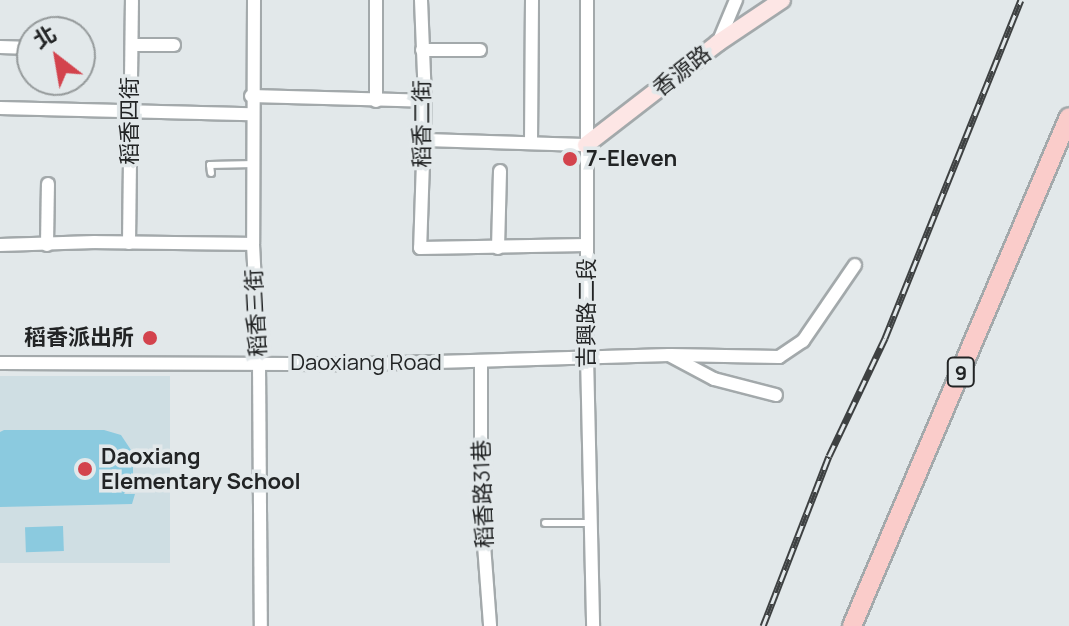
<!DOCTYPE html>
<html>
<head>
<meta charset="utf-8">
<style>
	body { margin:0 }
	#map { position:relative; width:1069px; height:626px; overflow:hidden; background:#e2e8ea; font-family:Manrope,"Noto Sans TC",sans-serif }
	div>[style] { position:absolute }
	.built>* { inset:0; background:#cfdee3; transform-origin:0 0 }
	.green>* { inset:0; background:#8bcadf; transform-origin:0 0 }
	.roads { filter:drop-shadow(2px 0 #a3a9ab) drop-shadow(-2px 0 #a3a9ab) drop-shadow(0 2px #a3a9ab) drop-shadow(0 -2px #a3a9ab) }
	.lane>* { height:6px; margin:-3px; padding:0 3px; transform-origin:3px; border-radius:3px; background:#fff }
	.street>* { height:12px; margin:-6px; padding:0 6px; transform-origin:6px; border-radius:6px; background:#fff }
	.secondary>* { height:16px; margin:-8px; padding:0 8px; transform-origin:8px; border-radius:8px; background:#fde6e5 }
	.primary>* { height:18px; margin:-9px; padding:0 9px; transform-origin:9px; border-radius:9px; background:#faccca }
	.rail>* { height:7px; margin-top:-3.5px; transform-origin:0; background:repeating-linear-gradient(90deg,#e2e8ea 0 12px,#3e4142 0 24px); box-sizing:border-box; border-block:2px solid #3e4142 }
	.dots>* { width:22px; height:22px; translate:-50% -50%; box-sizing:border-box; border:4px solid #e2e8ea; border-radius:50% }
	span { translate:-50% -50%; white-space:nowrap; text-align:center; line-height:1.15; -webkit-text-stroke:7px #e2e8ea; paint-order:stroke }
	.shield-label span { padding:2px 6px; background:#e2e8ea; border:2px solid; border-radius:6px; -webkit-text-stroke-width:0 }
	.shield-label { font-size:20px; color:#222425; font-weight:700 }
	.street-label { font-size:22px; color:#222425 }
	.poi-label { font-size:22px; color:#222425; font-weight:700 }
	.left { translate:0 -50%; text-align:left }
	.right { translate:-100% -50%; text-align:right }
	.north { position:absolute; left:16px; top:16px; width:80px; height:80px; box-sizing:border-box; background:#e2e8ea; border:2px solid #959a9b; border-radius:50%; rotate:329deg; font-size:22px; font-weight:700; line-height:32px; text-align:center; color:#222425 }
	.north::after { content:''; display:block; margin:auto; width:28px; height:36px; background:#d3434d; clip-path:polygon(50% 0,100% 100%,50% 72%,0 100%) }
</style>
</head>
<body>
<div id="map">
	<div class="built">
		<i style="left:0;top:376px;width:170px;height:187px"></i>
	</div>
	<div class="green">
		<i style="clip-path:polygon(4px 430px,104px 430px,121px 435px,133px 453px,133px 479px,124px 494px,135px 494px,132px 504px,0 507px,0 432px)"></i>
		<i style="left:63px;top:526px;width:25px;height:38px;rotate:88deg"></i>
	</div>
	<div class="roads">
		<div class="lane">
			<i style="left:211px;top:173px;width:8px;rotate:-97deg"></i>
			<i style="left:210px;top:165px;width:44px;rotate:-1.3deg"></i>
			<i style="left:545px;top:523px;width:45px"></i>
		</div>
		<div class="street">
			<i style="left:254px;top:0;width:244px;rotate:90.2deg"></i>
			<i style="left:253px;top:244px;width:119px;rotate:87.1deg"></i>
			<i style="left:259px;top:363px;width:263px;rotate:89.6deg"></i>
			<i style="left:421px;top:0;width:101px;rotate:87.7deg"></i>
			<i style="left:425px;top:101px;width:147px;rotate:91.9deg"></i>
			<i style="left:420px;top:248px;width:167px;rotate:-1deg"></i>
			<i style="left:587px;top:0;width:356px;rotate:90deg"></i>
			<i style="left:587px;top:356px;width:270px;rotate:88.7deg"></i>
			<i style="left:718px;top:43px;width:47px;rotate:-67.3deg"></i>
			<i style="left:132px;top:45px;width:42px"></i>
			<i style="left:0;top:47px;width:32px;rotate:2deg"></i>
			<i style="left:80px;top:49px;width:3px;rotate:18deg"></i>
			<i style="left:422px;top:50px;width:58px"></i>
			<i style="left:251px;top:96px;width:174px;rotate:1.6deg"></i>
			<i style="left:376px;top:101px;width:101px;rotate:-90deg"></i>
			<i style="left:0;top:108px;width:251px;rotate:1.4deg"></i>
			<i style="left:424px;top:140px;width:162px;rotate:1.8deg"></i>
			<i style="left:531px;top:143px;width:143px;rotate:-89.6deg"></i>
			<i style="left:129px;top:243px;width:243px;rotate:-89.3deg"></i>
			<i style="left:0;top:245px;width:95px;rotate:-1.8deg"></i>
			<i style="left:95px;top:242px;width:158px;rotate:0.7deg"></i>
			<i style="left:47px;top:245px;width:61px;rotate:-89.1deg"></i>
			<i style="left:498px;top:248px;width:77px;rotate:-88.5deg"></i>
			<i style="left:671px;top:355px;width:108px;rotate:1.1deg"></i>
			<i style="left:779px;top:357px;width:29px;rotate:-34deg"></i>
			<i style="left:803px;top:341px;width:92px;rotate:-55.6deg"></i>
			<i style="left:481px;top:362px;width:143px;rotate:90deg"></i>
			<i style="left:481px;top:505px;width:121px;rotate:85.7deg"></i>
			<i style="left:0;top:363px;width:367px;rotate:0.2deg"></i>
			<i style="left:367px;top:364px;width:302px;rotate:-1.7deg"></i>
			<i style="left:669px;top:355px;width:51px;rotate:28.1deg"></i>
			<i style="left:714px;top:379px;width:64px;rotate:14.5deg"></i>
		</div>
		<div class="secondary">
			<i style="left:586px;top:145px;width:167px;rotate:-37.7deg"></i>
			<i style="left:718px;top:43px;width:77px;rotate:-33.9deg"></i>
		</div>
		<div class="primary">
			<i style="left:852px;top:626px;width:553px;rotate:-66.91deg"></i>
		</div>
	</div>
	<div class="rail">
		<i style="left:763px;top:626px;width:182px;rotate:-68.8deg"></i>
		<i style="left:829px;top:456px;width:131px;rotate:-64.6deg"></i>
		<i style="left:885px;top:338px;width:364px;rotate:-68.1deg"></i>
	</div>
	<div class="dots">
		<i style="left:570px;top:159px;background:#d3434d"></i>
		<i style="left:150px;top:338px;background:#d3434d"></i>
		<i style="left:85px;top:469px;background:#d3434d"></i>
	</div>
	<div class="shield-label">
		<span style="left:961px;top:372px">9</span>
	</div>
	<div class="street-label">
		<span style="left:682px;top:71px;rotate:-38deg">香源路</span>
		<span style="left:130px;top:121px;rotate:-90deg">稻香四街</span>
		<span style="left:422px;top:124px;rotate:-90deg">稻香二街</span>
		<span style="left:256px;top:313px;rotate:-93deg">稻香三街</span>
		<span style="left:587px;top:313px;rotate:-90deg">吉興路二段</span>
		<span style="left:366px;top:363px">Daoxiang Road</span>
		<span style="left:483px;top:494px;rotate:-92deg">稻香路31巷</span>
	</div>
	<div class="poi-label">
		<span class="left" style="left:586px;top:159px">7-Eleven</span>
		<span class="right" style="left:134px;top:338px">稻香派出所</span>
		<span class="left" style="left:101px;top:469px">Daoxiang<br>Elementary School</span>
	</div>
	<div class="north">北</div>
</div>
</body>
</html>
